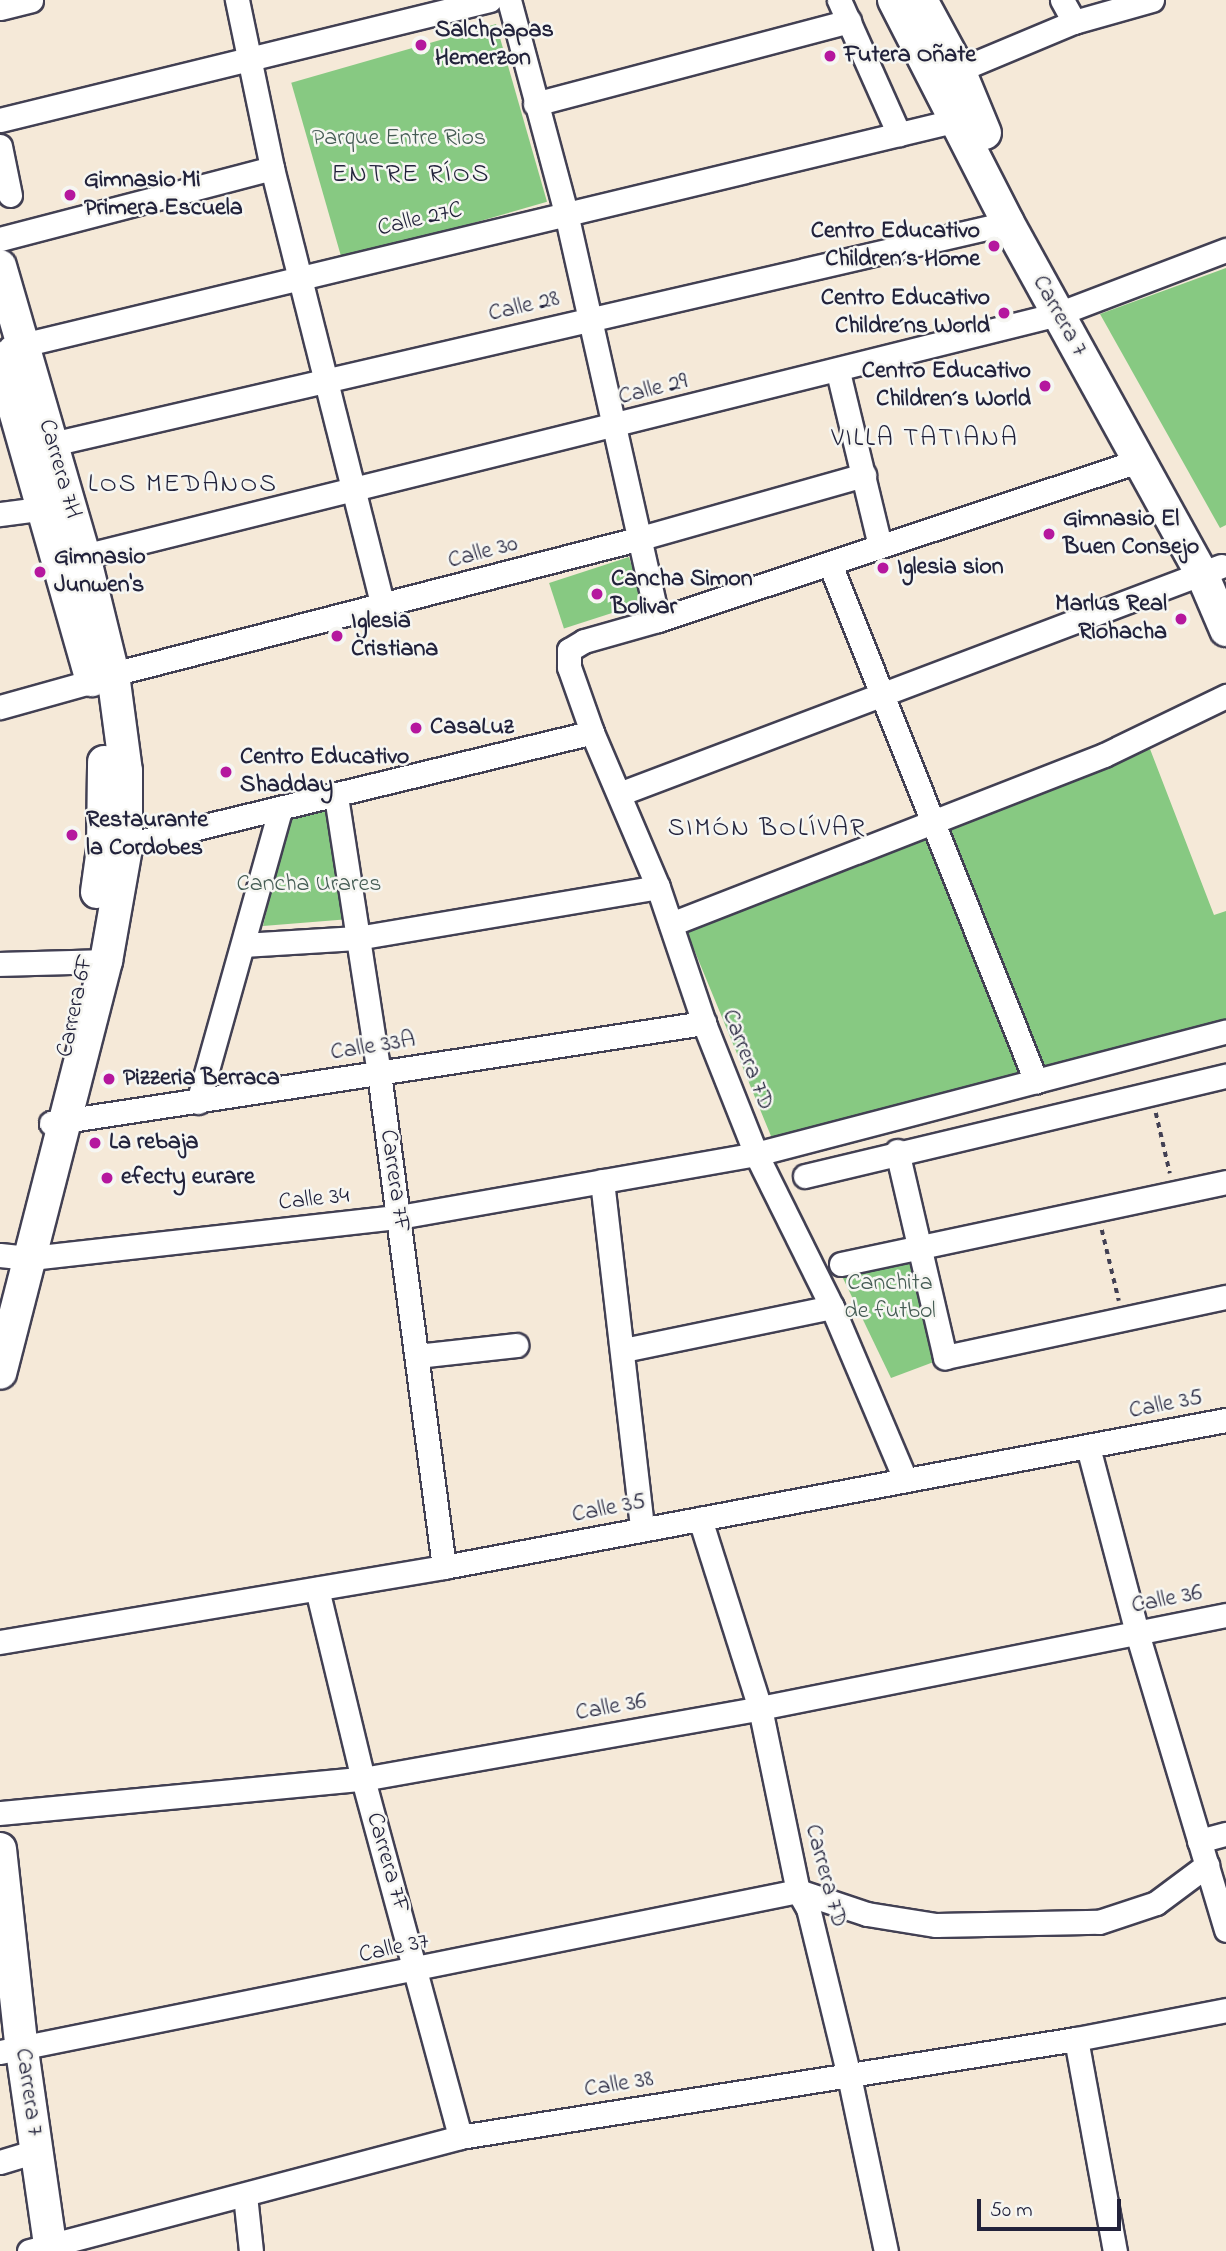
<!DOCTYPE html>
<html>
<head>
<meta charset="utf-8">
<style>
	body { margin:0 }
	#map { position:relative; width:1226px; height:2251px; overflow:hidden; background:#f5e9d8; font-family:"Indie Flower",sans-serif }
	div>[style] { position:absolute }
	.green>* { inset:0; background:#87c982; transform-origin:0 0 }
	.path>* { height:3.5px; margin-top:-1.75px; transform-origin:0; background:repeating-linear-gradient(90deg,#424053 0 5px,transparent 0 10px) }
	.roads { filter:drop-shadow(2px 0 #424053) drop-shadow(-2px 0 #424053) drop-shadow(0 2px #424053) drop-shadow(0 -2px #424053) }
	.street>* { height:23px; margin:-11.5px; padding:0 11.5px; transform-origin:11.5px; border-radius:11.5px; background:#fff }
	.secondary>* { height:32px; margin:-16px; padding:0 16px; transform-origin:16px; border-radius:16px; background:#fff }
	.dots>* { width:19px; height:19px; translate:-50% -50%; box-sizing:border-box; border:4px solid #f6f6f2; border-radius:50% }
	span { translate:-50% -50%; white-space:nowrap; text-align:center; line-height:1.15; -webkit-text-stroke:5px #f6f6f2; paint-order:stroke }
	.poi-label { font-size:24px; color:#22223b; font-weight:700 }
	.left { translate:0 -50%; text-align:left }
	.right { translate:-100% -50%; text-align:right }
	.park-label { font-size:24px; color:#455c54 }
	.street-label { font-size:24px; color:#22223b }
	.neighbourhood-label { font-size:26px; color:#22223b; letter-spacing:2px }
	.scale { position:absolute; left:977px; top:2199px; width:144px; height:32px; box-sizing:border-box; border:4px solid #22223b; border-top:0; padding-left:9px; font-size:21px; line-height:24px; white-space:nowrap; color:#22223b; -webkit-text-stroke:5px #f6f6f2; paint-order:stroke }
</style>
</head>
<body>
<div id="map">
	<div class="green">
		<i style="left:496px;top:24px;width:185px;height:213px;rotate:74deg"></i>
		<i style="clip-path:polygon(1226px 268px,1226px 525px,1220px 528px,1100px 314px)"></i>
		<i style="left:629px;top:557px;width:48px;height:84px;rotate:72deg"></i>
		<i style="clip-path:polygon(1150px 749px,1214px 915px,1226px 911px,1226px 1046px,778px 1153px,686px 930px)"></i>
		<i style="clip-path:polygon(334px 805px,350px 919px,263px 926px,290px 813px)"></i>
		<i style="clip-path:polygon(915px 1255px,939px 1360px,891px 1378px,840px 1272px)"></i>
	</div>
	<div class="path">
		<i style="left:1156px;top:1113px;width:62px;rotate:76.9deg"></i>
		<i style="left:1102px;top:1230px;width:73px;rotate:76.5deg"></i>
	</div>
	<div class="roads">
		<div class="street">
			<i style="left:237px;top:0;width:172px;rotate:78.2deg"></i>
			<i style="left:272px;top:168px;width:452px;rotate:75.8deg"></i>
			<i style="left:509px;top:0;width:220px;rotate:75deg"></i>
			<i style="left:566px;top:213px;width:417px;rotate:77.3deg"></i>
			<i style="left:839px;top:0;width:147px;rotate:65.9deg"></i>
			<i style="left:1062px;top:0;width:25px;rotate:61deg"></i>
			<i style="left:0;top:8px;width:32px;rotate:-14deg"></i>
			<i style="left:959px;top:70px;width:125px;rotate:-22.7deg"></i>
			<i style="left:1074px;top:22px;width:81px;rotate:-15.8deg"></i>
			<i style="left:535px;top:104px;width:325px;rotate:-14.8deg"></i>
			<i style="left:0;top:120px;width:504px;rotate:-13.76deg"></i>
			<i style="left:0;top:146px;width:50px;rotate:78.5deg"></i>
			<i style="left:0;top:239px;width:281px;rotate:-14.6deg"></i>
			<i style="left:10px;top:348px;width:987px;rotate:-13.53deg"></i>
			<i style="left:838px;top:372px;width:178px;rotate:76.4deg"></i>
			<i style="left:52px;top:444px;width:981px;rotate:-13.02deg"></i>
			<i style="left:0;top:514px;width:46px;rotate:-7.4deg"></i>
			<i style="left:84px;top:556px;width:1004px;rotate:-13.95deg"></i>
			<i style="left:1058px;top:314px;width:180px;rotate:-20.9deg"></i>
			<i style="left:830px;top:564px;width:557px;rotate:68.28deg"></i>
			<i style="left:113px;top:674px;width:545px;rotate:-14.44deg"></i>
			<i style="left:641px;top:538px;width:232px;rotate:-15.8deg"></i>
			<i style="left:0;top:707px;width:97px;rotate:-15.6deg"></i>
			<i style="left:619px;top:794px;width:644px;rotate:-20.74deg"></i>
			<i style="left:336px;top:796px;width:280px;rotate:81.2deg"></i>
			<i style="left:379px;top:1073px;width:498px;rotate:82.5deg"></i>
			<i style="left:114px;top:848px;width:492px;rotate:-13.6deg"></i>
			<i style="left:671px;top:924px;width:465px;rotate:-21.3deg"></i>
			<i style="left:1104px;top:755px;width:136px;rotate:-25.8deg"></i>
			<i style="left:243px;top:945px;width:114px;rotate:-3.5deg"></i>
			<i style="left:357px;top:938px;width:305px;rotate:-9.6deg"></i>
			<i style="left:0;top:964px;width:106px;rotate:-1.6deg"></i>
			<i style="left:198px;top:1102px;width:302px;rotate:-74.3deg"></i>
			<i style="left:51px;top:1123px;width:661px;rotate:-8.71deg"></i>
			<i style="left:897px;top:1151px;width:212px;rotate:76.9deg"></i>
			<i style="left:945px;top:1357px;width:287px;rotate:-12.1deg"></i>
			<i style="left:805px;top:1176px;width:433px;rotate:-13.4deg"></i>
			<i style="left:602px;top:1181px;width:350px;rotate:83.4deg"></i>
			<i style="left:0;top:1255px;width:31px;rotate:6deg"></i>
			<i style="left:31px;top:1258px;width:370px;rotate:-6.4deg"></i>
			<i style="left:399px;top:1217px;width:363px;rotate:-10deg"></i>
			<i style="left:756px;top:1154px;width:486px;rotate:-14.6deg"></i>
			<i style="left:841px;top:1264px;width:394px;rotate:-12deg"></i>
			<i style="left:624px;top:1350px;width:212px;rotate:-11.7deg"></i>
			<i style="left:417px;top:1356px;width:100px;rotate:-6.3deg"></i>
			<i style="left:1088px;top:1447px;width:192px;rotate:75.2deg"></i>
			<i style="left:1137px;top:1633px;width:310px;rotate:73.3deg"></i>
			<i style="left:905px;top:1479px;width:187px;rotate:-113deg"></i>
			<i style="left:832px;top:1307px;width:171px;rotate:-116.4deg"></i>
			<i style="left:756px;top:1154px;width:141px;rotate:-111.7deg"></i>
			<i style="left:704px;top:1023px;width:144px;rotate:-108.7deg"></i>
			<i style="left:658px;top:887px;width:168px;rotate:-113.1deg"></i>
			<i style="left:592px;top:732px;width:69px;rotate:-109.5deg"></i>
			<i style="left:569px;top:667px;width:17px;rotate:-90deg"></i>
			<i style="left:569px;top:650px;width:17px;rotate:-31deg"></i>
			<i style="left:584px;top:641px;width:77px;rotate:-15.8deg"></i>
			<i style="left:658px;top:620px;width:506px;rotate:-18.33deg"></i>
			<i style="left:700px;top:1519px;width:198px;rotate:72.4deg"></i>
			<i style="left:760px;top:1708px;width:187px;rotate:78.3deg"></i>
			<i style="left:798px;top:1891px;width:20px;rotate:60deg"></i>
			<i style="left:808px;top:1908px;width:173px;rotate:76.3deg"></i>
			<i style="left:849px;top:2076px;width:179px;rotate:78.1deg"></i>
			<i style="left:317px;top:1589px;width:195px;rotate:76.4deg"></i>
			<i style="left:363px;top:1779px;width:371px;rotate:74.8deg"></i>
			<i style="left:0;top:1642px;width:450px;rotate:-9.6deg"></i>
			<i style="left:444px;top:1567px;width:796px;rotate:-10.65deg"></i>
			<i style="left:0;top:1813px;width:365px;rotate:-5.4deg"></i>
			<i style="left:363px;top:1779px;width:403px;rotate:-10.1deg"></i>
			<i style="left:760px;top:1708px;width:475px;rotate:-11.3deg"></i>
			<i style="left:1199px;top:1841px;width:28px;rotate:-15deg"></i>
			<i style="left:1076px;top:2039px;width:216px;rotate:79.6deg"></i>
			<i style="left:0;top:2052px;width:814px;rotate:-11.41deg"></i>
			<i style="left:798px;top:1891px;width:73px;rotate:18.4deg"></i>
			<i style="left:867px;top:1914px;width:70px;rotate:9.1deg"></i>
			<i style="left:936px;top:1925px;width:163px;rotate:-1.1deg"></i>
			<i style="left:1099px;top:1922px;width:60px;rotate:-18.4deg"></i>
			<i style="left:1156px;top:1903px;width:64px;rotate:-36.7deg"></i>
			<i style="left:0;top:2162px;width:38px;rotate:-17deg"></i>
			<i style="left:245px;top:2195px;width:56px;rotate:83.9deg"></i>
			<i style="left:29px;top:2251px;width:446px;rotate:-14.8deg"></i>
			<i style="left:460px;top:2137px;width:624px;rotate:-9.04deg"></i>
			<i style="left:1076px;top:2039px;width:153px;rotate:-10.9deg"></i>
		</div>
		<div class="secondary">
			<i style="left:894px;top:0;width:250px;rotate:62.9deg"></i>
			<i style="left:1008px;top:223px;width:401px;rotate:61.1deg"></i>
			<i style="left:1202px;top:574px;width:61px;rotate:66.8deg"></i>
			<i style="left:921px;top:0;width:80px;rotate:61.5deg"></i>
			<i style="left:959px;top:70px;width:68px;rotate:67.6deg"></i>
			<i style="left:0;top:266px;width:302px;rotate:73.8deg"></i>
			<i style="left:84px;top:556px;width:122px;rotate:76.2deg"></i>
			<i style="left:113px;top:674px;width:98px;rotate:82.4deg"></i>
			<i style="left:126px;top:771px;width:77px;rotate:90deg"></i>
			<i style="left:126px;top:848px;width:115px;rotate:100deg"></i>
			<i style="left:106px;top:961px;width:425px;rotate:104.4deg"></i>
			<i style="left:0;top:358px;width:335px;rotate:74.1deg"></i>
			<i style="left:97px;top:892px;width:43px;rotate:-82.1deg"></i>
			<i style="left:103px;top:849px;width:87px;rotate:-89.3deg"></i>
			<i style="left:0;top:1849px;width:202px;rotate:83.8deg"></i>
			<i style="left:22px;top:2050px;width:203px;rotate:81.8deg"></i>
		</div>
	</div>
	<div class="dots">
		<i style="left:421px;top:45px;background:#b5179e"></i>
		<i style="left:830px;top:56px;background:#b5179e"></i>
		<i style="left:70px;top:195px;background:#b5179e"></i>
		<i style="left:994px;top:246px;background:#b5179e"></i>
		<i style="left:1004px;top:313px;background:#b5179e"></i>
		<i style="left:1045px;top:386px;background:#b5179e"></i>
		<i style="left:1049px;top:534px;background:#b5179e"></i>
		<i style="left:883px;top:568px;background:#b5179e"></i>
		<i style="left:40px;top:572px;background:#b5179e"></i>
		<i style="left:597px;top:594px;background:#b5179e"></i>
		<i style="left:1181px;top:619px;background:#b5179e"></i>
		<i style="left:337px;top:636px;background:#b5179e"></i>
		<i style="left:416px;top:728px;background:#b5179e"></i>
		<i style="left:226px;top:772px;background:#b5179e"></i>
		<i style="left:72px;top:835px;background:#b5179e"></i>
		<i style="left:109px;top:1079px;background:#b5179e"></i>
		<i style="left:95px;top:1143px;background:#b5179e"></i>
		<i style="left:107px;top:1178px;background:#b5179e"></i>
	</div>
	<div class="poi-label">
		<span class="left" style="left:435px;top:45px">Salchpapas<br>Hemerzon</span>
		<span class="left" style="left:844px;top:56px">Futera Oñate</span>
		<span class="left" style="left:84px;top:195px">Gimnasio Mi<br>Primera Escuela</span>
		<span class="right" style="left:980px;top:246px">Centro Educativo<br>Children´s Home</span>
		<span class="right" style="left:990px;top:313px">Centro Educativo<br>Childre´ns World</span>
		<span class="right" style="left:1031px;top:386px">Centro Educativo<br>Children´s World</span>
		<span class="left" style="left:1063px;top:534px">Gimnasio El<br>Buen Consejo</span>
		<span class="left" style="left:54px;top:572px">Gimnasio<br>Junwen's</span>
		<span class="left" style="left:897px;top:568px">Iglesia sion</span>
		<span class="left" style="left:611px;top:594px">Cancha Simon<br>Bolivar</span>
		<span class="right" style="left:1167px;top:619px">Marlus Real<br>Riohacha</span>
		<span class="left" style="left:351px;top:636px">Iglesia<br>Cristiana</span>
		<span class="left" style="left:430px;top:728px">CasaLuz</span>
		<span class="left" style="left:240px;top:772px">Centro Educativo<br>Shadday</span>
		<span class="left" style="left:86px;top:835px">Restaurante<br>la Cordobes</span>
		<span class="left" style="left:123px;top:1079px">Pizzeria Berraca</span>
		<span class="left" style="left:109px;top:1143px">La rebaja</span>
		<span class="left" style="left:121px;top:1178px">efecty eurare</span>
	</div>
	<div class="park-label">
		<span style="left:399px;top:139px">Parque Entre Rios</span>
		<span style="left:309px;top:885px">Cancha Urares</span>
		<span style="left:890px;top:1298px">Canchita<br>de futbol</span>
	</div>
	<div class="street-label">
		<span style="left:420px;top:220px;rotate:-13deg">Calle 27C</span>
		<span style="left:524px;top:307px;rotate:-13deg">Calle 28</span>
		<span style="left:1059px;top:316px;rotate:61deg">Carrera 7</span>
		<span style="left:653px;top:390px;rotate:-14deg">Calle 29</span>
		<span style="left:59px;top:469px;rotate:74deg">Carrera 7H</span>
		<span style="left:483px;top:553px;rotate:-15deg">Calle 30</span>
		<span style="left:76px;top:1006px;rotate:-78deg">Carrera 6F</span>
		<span style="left:373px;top:1047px;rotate:-9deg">Calle 33A</span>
		<span style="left:747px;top:1060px;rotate:69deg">Carrera 7D</span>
		<span style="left:394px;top:1181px;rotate:82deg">Carrera 7F</span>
		<span style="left:314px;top:1200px;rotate:-6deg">Calle 34</span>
		<span style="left:1166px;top:1405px;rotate:-11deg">Calle 35</span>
		<span style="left:609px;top:1509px;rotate:-11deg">Calle 35</span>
		<span style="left:1167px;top:1600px;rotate:-11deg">Calle 36</span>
		<span style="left:611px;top:1708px;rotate:-10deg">Calle 36</span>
		<span style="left:387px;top:1863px;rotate:74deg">Carrera 7F</span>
		<span style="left:825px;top:1876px;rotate:75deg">Carrera 7D</span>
		<span style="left:394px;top:1949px;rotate:-12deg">Calle 37</span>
		<span style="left:619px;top:2085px;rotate:-9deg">Calle 38</span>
		<span style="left:28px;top:2092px;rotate:82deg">Carrera 7</span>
	</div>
	<div class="neighbourhood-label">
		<span style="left:411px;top:176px">ENTRE RÍOS</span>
		<span style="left:925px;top:440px">VILLA TATIANA</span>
		<span style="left:183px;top:486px">LOS MEDANOS</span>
		<span style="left:767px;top:830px">SIMÓN BOLÍVAR</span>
	</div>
	<div class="scale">50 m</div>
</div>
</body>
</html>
